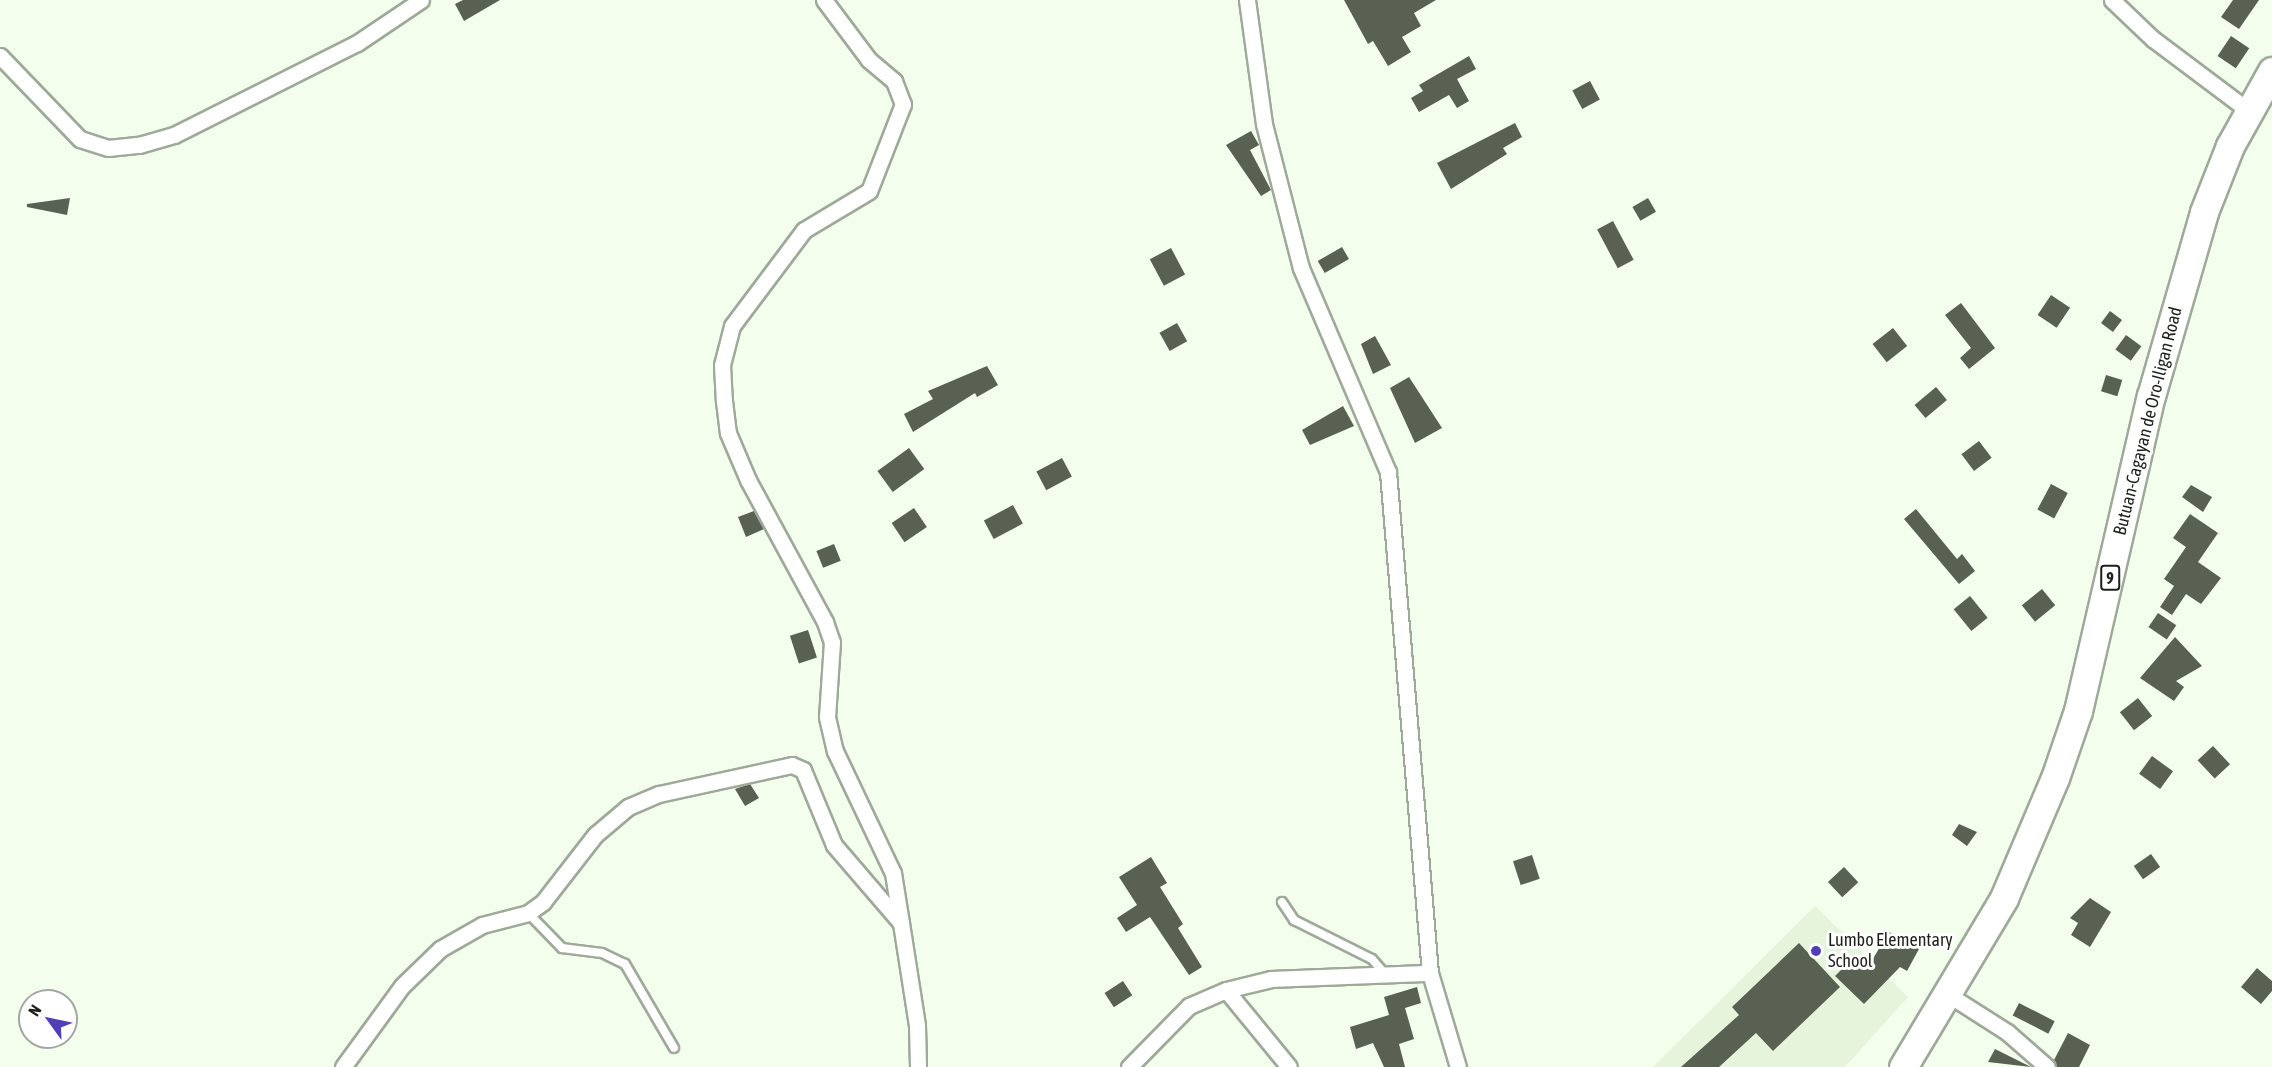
<!DOCTYPE html>
<html>
<head>
<meta charset="utf-8">
<style>
	body { margin:0 }
	#map { position:relative; width:2272px; height:1067px; overflow:hidden; background:#f3feec; font-family:"Asap Condensed",sans-serif }
	div>[style] { position:absolute }
	.built>* { inset:0; background:#e5f4db }
	.building>* { inset:0; background:#586152; transform-origin:0 0 }
	.roads { filter:drop-shadow(2px 0 #9fa999) drop-shadow(-2px 0 #9fa999) drop-shadow(0 2px #9fa999) drop-shadow(0 -2px #9fa999) }
	.lane>* { height:8px; margin:-4px; padding:0 4px; transform-origin:4px; border-radius:4px; background:#fff }
	.street>* { height:15px; margin:-7.5px; padding:0 7.5px; transform-origin:7.5px; border-radius:7.5px; background:#fff }
	.highway>* { height:27px; margin:-13.5px; padding:0 13.5px; transform-origin:13.5px; border-radius:13.5px; background:#fff }
	.dots>* { width:16px; height:16px; translate:-50% -50%; box-sizing:border-box; border:3px solid #fff; border-radius:50% }
	span { translate:-50% -50%; white-space:nowrap; text-align:center; line-height:1.15; -webkit-text-stroke:6px #fff; paint-order:stroke }
	.shield-label span { padding:2px 4px; background:#fff; border:2px solid; border-radius:4px; -webkit-text-stroke-width:0 }
	.shield-label { font-size:16px; color:#1d211b; font-weight:700 }
	.street-label { font-size:18px; color:#1d211b }
	.poi-label { font-size:18px; color:#1d211b }
	.left { translate:0 -50%; text-align:left }
	.north { position:absolute; left:18px; top:989px; width:60px; height:60px; box-sizing:border-box; background:#fff; border:2px solid #a5a6a4; border-radius:50%; rotate:303deg; font-size:16px; font-weight:700; line-height:24px; text-align:center; color:#1d211b }
	.north::after { content:''; display:block; margin:auto; width:21px; height:27px; background:#513fb6; clip-path:polygon(50% 0,100% 100%,50% 72%,0 100%) }
</style>
</head>
<body>
<div id="map">
	<div class="built">
		<i style="clip-path:polygon(1815px 906px,1908px 997px,1845px 1067px,1653px 1067px)"></i>
	</div>
	<div class="building">
		<i style="clip-path:polygon(463px 0,500px 0,464px 21px,455px 4px)"></i>
		<i style="clip-path:polygon(1344px 0,1436px 0,1414px 13px,1421px 26px,1402px 37px,1411px 52px,1388px 66px,1373px 41px,1368px 44px)"></i>
		<i style="clip-path:polygon(2233px 0,2259px 0,2239px 29px,2221px 17px)"></i>
		<i style="left:2231px;top:36px;width:22px;height:24px;rotate:34deg"></i>
		<i style="clip-path:polygon(1469px 56px,1476px 69px,1457px 79px,1469px 101px,1457px 108px,1449px 95px,1419px 112px,1411px 98px,1423px 91px,1419px 85px)"></i>
		<i style="left:1590px;top:81px;width:21px;height:20px;rotate:62deg"></i>
		<i style="clip-path:polygon(1515px 123px,1522px 137px,1503px 148px,1507px 154px,1451px 189px,1437px 163px)"></i>
		<i style="clip-path:polygon(1251px 131px,1259px 145px,1250px 150px,1271px 190px,1261px 196px,1226px 145px)"></i>
		<i style="clip-path:polygon(70px 198px,67px 215px,27px 207px,27px 204px)"></i>
		<i style="left:1648px;top:198px;width:16px;height:18px;rotate:60deg"></i>
		<i style="left:1613px;top:221px;width:44px;height:18px;rotate:62deg"></i>
		<i style="left:1342px;top:247px;width:14px;height:28px;rotate:60deg"></i>
		<i style="left:1171px;top:248px;width:30px;height:24px;rotate:62deg"></i>
		<i style="left:2051px;top:295px;width:23px;height:24px;rotate:34deg"></i>
		<i style="clip-path:polygon(1961px 303px,1995px 348px,1969px 369px,1960px 358px,1971px 348px,1945px 315px)"></i>
		<i style="left:2110px;top:311px;width:15px;height:15px;rotate:37deg"></i>
		<i style="left:1177px;top:323px;width:21px;height:20px;rotate:61deg"></i>
		<i style="left:1893px;top:328px;width:23px;height:26px;rotate:52deg"></i>
		<i style="left:2126px;top:335px;width:19px;height:18px;rotate:36deg"></i>
		<i style="clip-path:polygon(1375px 336px,1391px 365px,1373px 374px,1361px 344px)"></i>
		<i style="clip-path:polygon(987px 366px,998px 385px,977px 397px,975px 393px,913px 432px,904px 414px,933px 399px,928px 391px)"></i>
		<i style="left:2106px;top:375px;width:17px;height:17px;rotate:17deg"></i>
		<i style="clip-path:polygon(1409px 377px,1442px 428px,1415px 443px,1390px 388px)"></i>
		<i style="left:1936px;top:387px;width:17px;height:28px;rotate:50deg"></i>
		<i style="clip-path:polygon(1343px 406px,1354px 426px,1310px 445px,1302px 430px)"></i>
		<i style="left:1979px;top:441px;width:21px;height:22px;rotate:53deg"></i>
		<i style="left:909px;top:448px;width:26px;height:39px;rotate:54deg"></i>
		<i style="left:1062px;top:458px;width:21px;height:29px;rotate:62deg"></i>
		<i style="left:2051px;top:484px;width:19px;height:29px;rotate:28deg"></i>
		<i style="clip-path:polygon(2191px 485px,2212px 497px,2203px 512px,2182px 497px)"></i>
		<i style="left:1013px;top:505px;width:21px;height:33px;rotate:62deg"></i>
		<i style="left:914px;top:508px;width:23px;height:27px;rotate:56deg"></i>
		<i style="clip-path:polygon(1916px 509px,1957px 559px,1962px 554px,1975px 571px,1959px 584px,1904px 519px)"></i>
		<i style="clip-path:polygon(754px 511px,764px 529px,746px 537px,738px 517px)"></i>
		<i style="clip-path:polygon(2190px 514px,2218px 533px,2198px 562px,2221px 578px,2201px 604px,2186px 594px,2172px 615px,2160px 607px,2174px 586px,2164px 579px,2186px 547px,2173px 538px)"></i>
		<i style="left:834px;top:544px;width:18px;height:19px;rotate:68deg"></i>
		<i style="left:2042px;top:589px;width:21px;height:26px;rotate:51deg"></i>
		<i style="left:1970px;top:596px;width:28px;height:21px;rotate:51deg"></i>
		<i style="left:2158px;top:613px;width:22px;height:17px;rotate:34deg"></i>
		<i style="left:808px;top:630px;width:29px;height:19px;rotate:72deg"></i>
		<i style="clip-path:polygon(2175px 637px,2202px 666px,2176px 681px,2184px 687px,2174px 701px,2140px 678px)"></i>
		<i style="left:2138px;top:698px;width:23px;height:23px;rotate:52deg"></i>
		<i style="left:2213px;top:746px;width:25px;height:21px;rotate:47deg"></i>
		<i style="left:2152px;top:756px;width:26px;height:22px;rotate:36deg"></i>
		<i style="clip-path:polygon(750px 784px,759px 798px,745px 806px,735px 789px)"></i>
		<i style="clip-path:polygon(1959px 824px,1977px 832px,1967px 846px,1952px 835px)"></i>
		<i style="left:2151px;top:854px;width:16px;height:21px;rotate:55deg"></i>
		<i style="left:1532px;top:855px;width:25px;height:20px;rotate:72deg"></i>
		<i style="clip-path:polygon(1151px 857px,1167px 883px,1160px 887px,1183px 924px,1178px 928px,1202px 967px,1189px 975px,1150px 917px,1126px 932px,1117px 918px,1137px 905px,1119px 877px)"></i>
		<i style="left:1844px;top:867px;width:21px;height:22px;rotate:47deg"></i>
		<i style="clip-path:polygon(2090px 898px,2111px 912px,2090px 947px,2071px 935px,2078px 923px,2070px 918px)"></i>
		<i style="clip-path:polygon(1889px 932px,1919px 949px,1907px 971px,1900px 967px,1864px 1004px,1835px 976px,1856px 955px,1868px 967px)"></i>
		<i style="clip-path:polygon(1799px 943px,1840px 987px,1773px 1051px,1756px 1033px,1719px 1067px,1681px 1067px,1739px 1015px,1732px 1007px)"></i>
		<i style="clip-path:polygon(2257px 968px,2272px 981px,2272px 991px,2261px 1004px,2241px 987px)"></i>
		<i style="left:1123px;top:981px;width:17px;height:22px;rotate:57deg"></i>
		<i style="clip-path:polygon(1417px 987px,1421px 1003px,1405px 1008px,1414px 1039px,1399px 1044px,1405px 1067px,1384px 1067px,1373px 1043px,1356px 1049px,1350px 1027px,1389px 1015px,1384px 997px)"></i>
		<i style="left:2019px;top:1003px;width:40px;height:14px;rotate:27deg"></i>
		<i style="clip-path:polygon(2068px 1033px,2090px 1045px,2079px 1067px,2057px 1067px,2054px 1060px)"></i>
		<i style="clip-path:polygon(1995px 1049px,2031px 1067px,1988px 1062px)"></i>
	</div>
	<div class="roads">
		<div class="lane">
			<i style="left:1282px;top:902px;width:22px;rotate:56deg"></i>
			<i style="left:1294px;top:920px;width:87px;rotate:26.6deg"></i>
			<i style="left:1372px;top:959px;width:21px;rotate:49deg"></i>
			<i style="left:528px;top:913px;width:49px;rotate:45.8deg"></i>
			<i style="left:562px;top:948px;width:40px;rotate:7.1deg"></i>
			<i style="left:602px;top:953px;width:25px;rotate:26deg"></i>
			<i style="left:625px;top:964px;width:97px;rotate:59.7deg"></i>
		</div>
		<div class="street">
			<i style="left:824px;top:0;width:75px;rotate:53.1deg"></i>
			<i style="left:869px;top:60px;width:33px;rotate:40deg"></i>
			<i style="left:894px;top:81px;width:25px;rotate:69deg"></i>
			<i style="left:903px;top:104px;width:93px;rotate:111.3deg"></i>
			<i style="left:869px;top:191px;width:76px;rotate:149deg"></i>
			<i style="left:804px;top:230px;width:120px;rotate:126.9deg"></i>
			<i style="left:732px;top:326px;width:40px;rotate:104.4deg"></i>
			<i style="left:722px;top:365px;width:36px;rotate:87deg"></i>
			<i style="left:724px;top:401px;width:32px;rotate:83deg"></i>
			<i style="left:728px;top:433px;width:51px;rotate:66.9deg"></i>
			<i style="left:748px;top:480px;width:162px;rotate:61.5deg"></i>
			<i style="left:825px;top:622px;width:21px;rotate:71deg"></i>
			<i style="left:832px;top:642px;width:75px;rotate:93.8deg"></i>
			<i style="left:827px;top:717px;width:35px;rotate:77deg"></i>
			<i style="left:835px;top:751px;width:135px;rotate:64.6deg"></i>
			<i style="left:893px;top:873px;width:51px;rotate:80.9deg"></i>
			<i style="left:1247px;top:0;width:125px;rotate:82.2deg"></i>
			<i style="left:1264px;top:124px;width:149px;rotate:75.6deg"></i>
			<i style="left:1301px;top:268px;width:222px;rotate:66.9deg"></i>
			<i style="left:1388px;top:472px;width:503px;rotate:85.21deg"></i>
			<i style="left:1430px;top:973px;width:98px;rotate:73.4deg"></i>
			<i style="left:2112px;top:0;width:57px;rotate:43.6deg"></i>
			<i style="left:2153px;top:39px;width:120px;rotate:36.9deg"></i>
			<i style="left:0;top:56px;width:115px;rotate:46.1deg"></i>
			<i style="left:80px;top:139px;width:29px;rotate:18deg"></i>
			<i style="left:108px;top:148px;width:31px;rotate:-6deg"></i>
			<i style="left:139px;top:145px;width:36px;rotate:-16deg"></i>
			<i style="left:174px;top:135px;width:205px;rotate:-26.7deg"></i>
			<i style="left:357px;top:43px;width:77px;rotate:-33.9deg"></i>
			<i style="left:1226px;top:990px;width:99px;rotate:50.7deg"></i>
			<i style="left:1949px;top:995px;width:69px;rotate:32.5deg"></i>
			<i style="left:2007px;top:1032px;width:53px;rotate:41.2deg"></i>
			<i style="left:343px;top:1067px;width:100px;rotate:-53.9deg"></i>
			<i style="left:402px;top:986px;width:53px;rotate:-44.2deg"></i>
			<i style="left:440px;top:949px;width:48px;rotate:-29.7deg"></i>
			<i style="left:482px;top:925px;width:48px;rotate:-14.6deg"></i>
			<i style="left:528px;top:913px;width:19px;rotate:-36deg"></i>
			<i style="left:543px;top:902px;width:85px;rotate:-52.2deg"></i>
			<i style="left:595px;top:835px;width:43px;rotate:-40.3deg"></i>
			<i style="left:628px;top:807px;width:34px;rotate:-23deg"></i>
			<i style="left:659px;top:794px;width:136px;rotate:-12.3deg"></i>
			<i style="left:792px;top:765px;width:12px;rotate:24deg"></i>
			<i style="left:803px;top:770px;width:81px;rotate:67.5deg"></i>
			<i style="left:834px;top:845px;width:103px;rotate:49.3deg"></i>
			<i style="left:901px;top:923px;width:103px;rotate:81.1deg"></i>
			<i style="left:917px;top:1025px;width:42px;rotate:88.6deg"></i>
			<i style="left:1129px;top:1067px;width:86px;rotate:-45.5deg"></i>
			<i style="left:1189px;top:1006px;width:40px;rotate:-23.4deg"></i>
			<i style="left:1226px;top:990px;width:46px;rotate:-13.7deg"></i>
			<i style="left:1271px;top:979px;width:159px;rotate:-2.2deg"></i>
		</div>
		<div class="highway">
			<i style="left:1903px;top:1067px;width:197px;rotate:-59.1deg"></i>
			<i style="left:2004px;top:898px;width:130px;rotate:-67deg"></i>
			<i style="left:2055px;top:778px;width:71px;rotate:-71.1deg"></i>
			<i style="left:2078px;top:711px;width:323px;rotate:-77deg"></i>
			<i style="left:2151px;top:396px;width:191px;rotate:-73.9deg"></i>
			<i style="left:2204px;top:212px;width:71px;rotate:-68.5deg"></i>
			<i style="left:2230px;top:146px;width:86px;rotate:-60.8deg"></i>
		</div>
	</div>
	<div class="dots">
		<i style="left:1816px;top:951px;background:#513fb6"></i>
	</div>
	<div class="shield-label">
		<span style="left:2110px;top:578px">9</span>
	</div>
	<div class="street-label">
		<span style="left:2148px;top:421px;rotate:-76deg">Butuan-Cagayan de Oro-Iligan Road</span>
	</div>
	<div class="poi-label">
		<span class="left" style="left:1828px;top:951px">Lumbo Elementary<br>School</span>
	</div>
	<div class="north">N</div>
</div>
</body>
</html>
